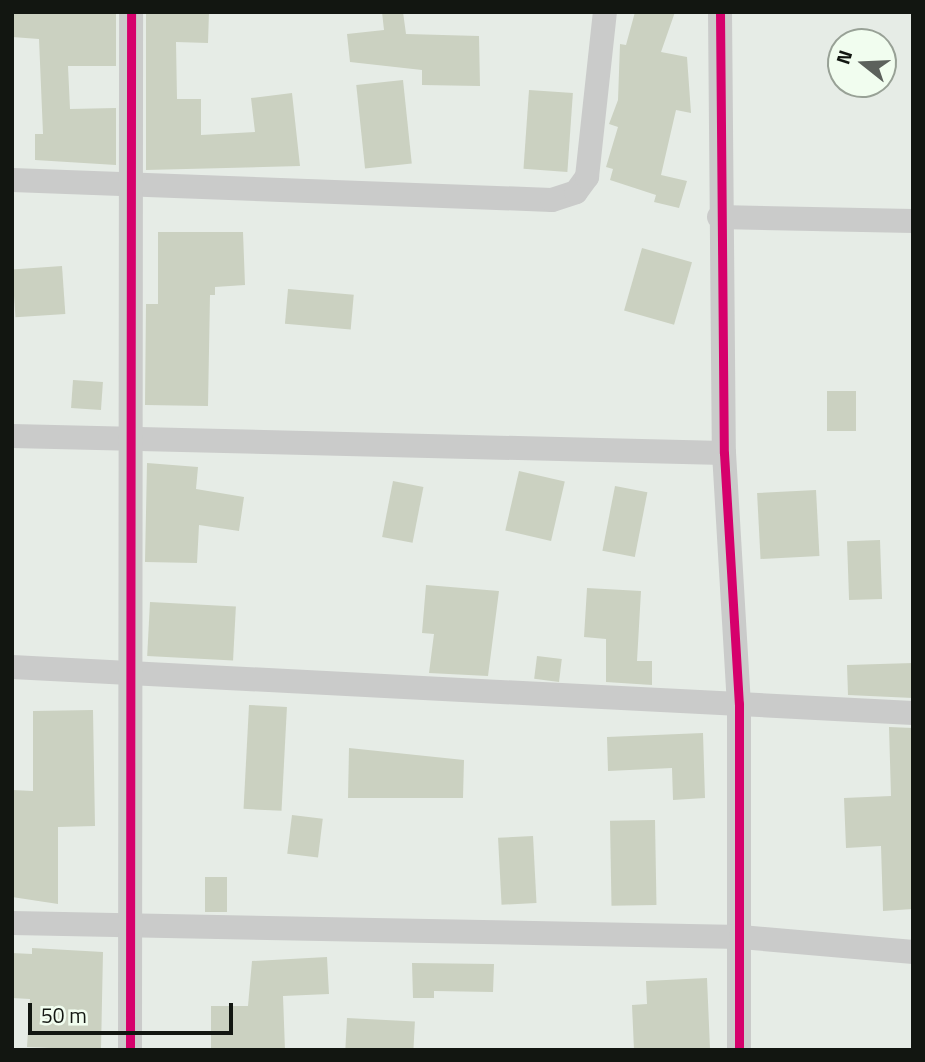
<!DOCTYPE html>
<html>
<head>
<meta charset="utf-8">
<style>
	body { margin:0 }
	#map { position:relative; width:925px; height:1062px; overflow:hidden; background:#e6ece6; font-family:"Titillium Web",sans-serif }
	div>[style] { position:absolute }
	.building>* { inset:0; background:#cbd1c1; transform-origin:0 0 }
	.minor>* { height:24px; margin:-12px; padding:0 12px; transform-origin:12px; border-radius:12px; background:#cacbca }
	.cycleway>* { height:9px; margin:-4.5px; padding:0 4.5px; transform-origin:4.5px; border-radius:4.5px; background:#d6006c }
	span { translate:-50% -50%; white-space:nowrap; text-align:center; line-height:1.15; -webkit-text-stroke:6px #f1fdef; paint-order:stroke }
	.frame { position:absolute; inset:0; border:14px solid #121611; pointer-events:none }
	.north { position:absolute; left:827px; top:28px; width:70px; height:70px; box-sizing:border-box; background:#f1fdef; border:2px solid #98a196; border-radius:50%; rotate:288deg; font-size:19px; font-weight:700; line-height:28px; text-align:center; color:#121611 }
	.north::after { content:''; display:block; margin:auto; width:24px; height:32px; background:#5c615c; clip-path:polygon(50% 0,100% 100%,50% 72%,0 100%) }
	.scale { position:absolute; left:28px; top:1003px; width:205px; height:32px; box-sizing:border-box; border:4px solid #121611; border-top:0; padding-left:9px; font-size:21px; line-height:24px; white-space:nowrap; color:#121611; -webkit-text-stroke:5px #f1fdef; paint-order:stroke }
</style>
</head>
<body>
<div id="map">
	<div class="building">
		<i style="clip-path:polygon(12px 12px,116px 12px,116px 66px,68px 66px,70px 109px,116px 108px,116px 165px,35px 160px,35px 134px,43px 134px,39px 39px,12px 37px)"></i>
		<i style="clip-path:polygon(146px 12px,209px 12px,208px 43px,176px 42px,177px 99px,201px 99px,201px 135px,255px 132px,251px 98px,292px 93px,300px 166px,146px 170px)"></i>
		<i style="clip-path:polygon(382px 12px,403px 12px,406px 34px,479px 36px,480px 86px,422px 85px,422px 70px,350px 62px,347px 34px,384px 30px)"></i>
		<i style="clip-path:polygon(635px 12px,675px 12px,661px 52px,687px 57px,691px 113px,676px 110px,661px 175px,687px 181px,679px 208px,654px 202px,656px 195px,610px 180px,613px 169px,606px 167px,618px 127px,609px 124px,618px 100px,620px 44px,626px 45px)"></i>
		<i style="left:403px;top:80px;width:84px;height:47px;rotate:84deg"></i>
		<i style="left:529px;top:90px;width:44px;height:79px;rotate:4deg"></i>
		<i style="clip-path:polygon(158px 232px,243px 232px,245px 285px,215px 287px,215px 295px,210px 295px,208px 406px,145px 405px,146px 304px,158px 304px)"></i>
		<i style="left:642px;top:248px;width:52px;height:65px;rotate:16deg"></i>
		<i style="left:62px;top:266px;width:48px;height:50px;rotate:86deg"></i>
		<i style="left:288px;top:289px;width:66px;height:35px;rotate:5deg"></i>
		<i style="left:73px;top:380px;width:30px;height:28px;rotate:4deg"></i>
		<i style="left:827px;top:391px;width:29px;height:40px"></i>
		<i style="clip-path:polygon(147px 463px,198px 467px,196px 489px,244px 497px,239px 531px,199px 525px,197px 563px,145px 562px)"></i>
		<i style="left:519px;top:471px;width:47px;height:61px;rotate:13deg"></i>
		<i style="left:393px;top:481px;width:31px;height:57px;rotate:11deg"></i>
		<i style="left:615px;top:486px;width:33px;height:66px;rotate:11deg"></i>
		<i style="left:816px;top:490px;width:66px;height:59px;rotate:87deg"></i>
		<i style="left:880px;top:540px;width:59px;height:33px;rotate:88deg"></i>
		<i style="clip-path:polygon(426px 585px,499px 591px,488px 676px,429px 673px,434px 634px,422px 633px)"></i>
		<i style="clip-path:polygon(587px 588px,641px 591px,637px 661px,652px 661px,652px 685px,606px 682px,606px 639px,584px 637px)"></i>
		<i style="left:150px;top:602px;width:86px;height:54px;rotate:3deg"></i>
		<i style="left:537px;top:656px;width:25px;height:23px;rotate:7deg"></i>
		<i style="clip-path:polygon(913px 663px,913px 698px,848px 695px,847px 665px)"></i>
		<i style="left:249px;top:705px;width:38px;height:104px;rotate:3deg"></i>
		<i style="clip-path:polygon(93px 710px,95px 826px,58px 827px,58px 904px,12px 897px,12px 790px,33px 791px,33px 711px)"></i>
		<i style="clip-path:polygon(889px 727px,913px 728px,913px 909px,883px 911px,881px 846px,846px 848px,844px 798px,891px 796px)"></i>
		<i style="clip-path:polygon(703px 733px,705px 798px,673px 800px,672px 768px,608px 771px,607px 737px)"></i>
		<i style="clip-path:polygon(349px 748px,464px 760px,463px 798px,348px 798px)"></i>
		<i style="left:292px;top:815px;width:31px;height:39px;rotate:7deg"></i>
		<i style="left:655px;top:820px;width:85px;height:45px;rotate:89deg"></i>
		<i style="left:533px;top:836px;width:67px;height:35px;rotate:87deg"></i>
		<i style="left:205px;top:877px;width:22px;height:35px"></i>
		<i style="clip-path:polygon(32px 948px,103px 952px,101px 1050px,27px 1047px,30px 999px,12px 998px,12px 953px,32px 954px)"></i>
		<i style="clip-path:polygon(327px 957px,329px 994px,283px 996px,285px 1050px,211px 1050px,211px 1006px,248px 1006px,252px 961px)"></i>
		<i style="clip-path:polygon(412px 963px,494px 964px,493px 992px,434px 991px,434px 998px,413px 998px)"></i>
		<i style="clip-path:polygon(707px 978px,710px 1049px,634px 1050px,632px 1005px,647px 1004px,646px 981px)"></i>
		<i style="left:347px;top:1018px;width:68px;height:32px;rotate:3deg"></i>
	</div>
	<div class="minor">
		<i style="left:720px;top:12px;width:441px;rotate:89.5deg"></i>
		<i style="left:724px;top:453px;width:251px;rotate:86.6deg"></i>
		<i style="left:739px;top:704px;width:346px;rotate:90deg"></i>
		<i style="left:12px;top:180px;width:540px;rotate:2.12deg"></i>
		<i style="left:552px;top:200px;width:25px;rotate:-18deg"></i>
		<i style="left:576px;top:192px;width:19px;rotate:-54deg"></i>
		<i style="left:587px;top:177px;width:166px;rotate:-83.8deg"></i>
		<i style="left:719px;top:217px;width:194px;rotate:1.2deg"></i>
		<i style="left:12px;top:436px;width:712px;rotate:1.37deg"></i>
		<i style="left:12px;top:667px;width:902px;rotate:2.92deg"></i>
		<i style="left:12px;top:923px;width:729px;rotate:1.1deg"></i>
		<i style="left:741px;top:937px;width:173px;rotate:5deg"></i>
		<i style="left:130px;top:1050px;width:1038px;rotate:-89.94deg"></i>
	</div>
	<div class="cycleway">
		<i style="left:720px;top:12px;width:441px;rotate:89.5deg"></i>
		<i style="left:724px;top:453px;width:251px;rotate:86.6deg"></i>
		<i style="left:739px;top:704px;width:346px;rotate:90deg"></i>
		<i style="left:130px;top:1050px;width:1038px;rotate:-89.94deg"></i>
	</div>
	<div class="frame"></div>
	<div class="north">N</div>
	<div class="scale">50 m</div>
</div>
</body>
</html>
